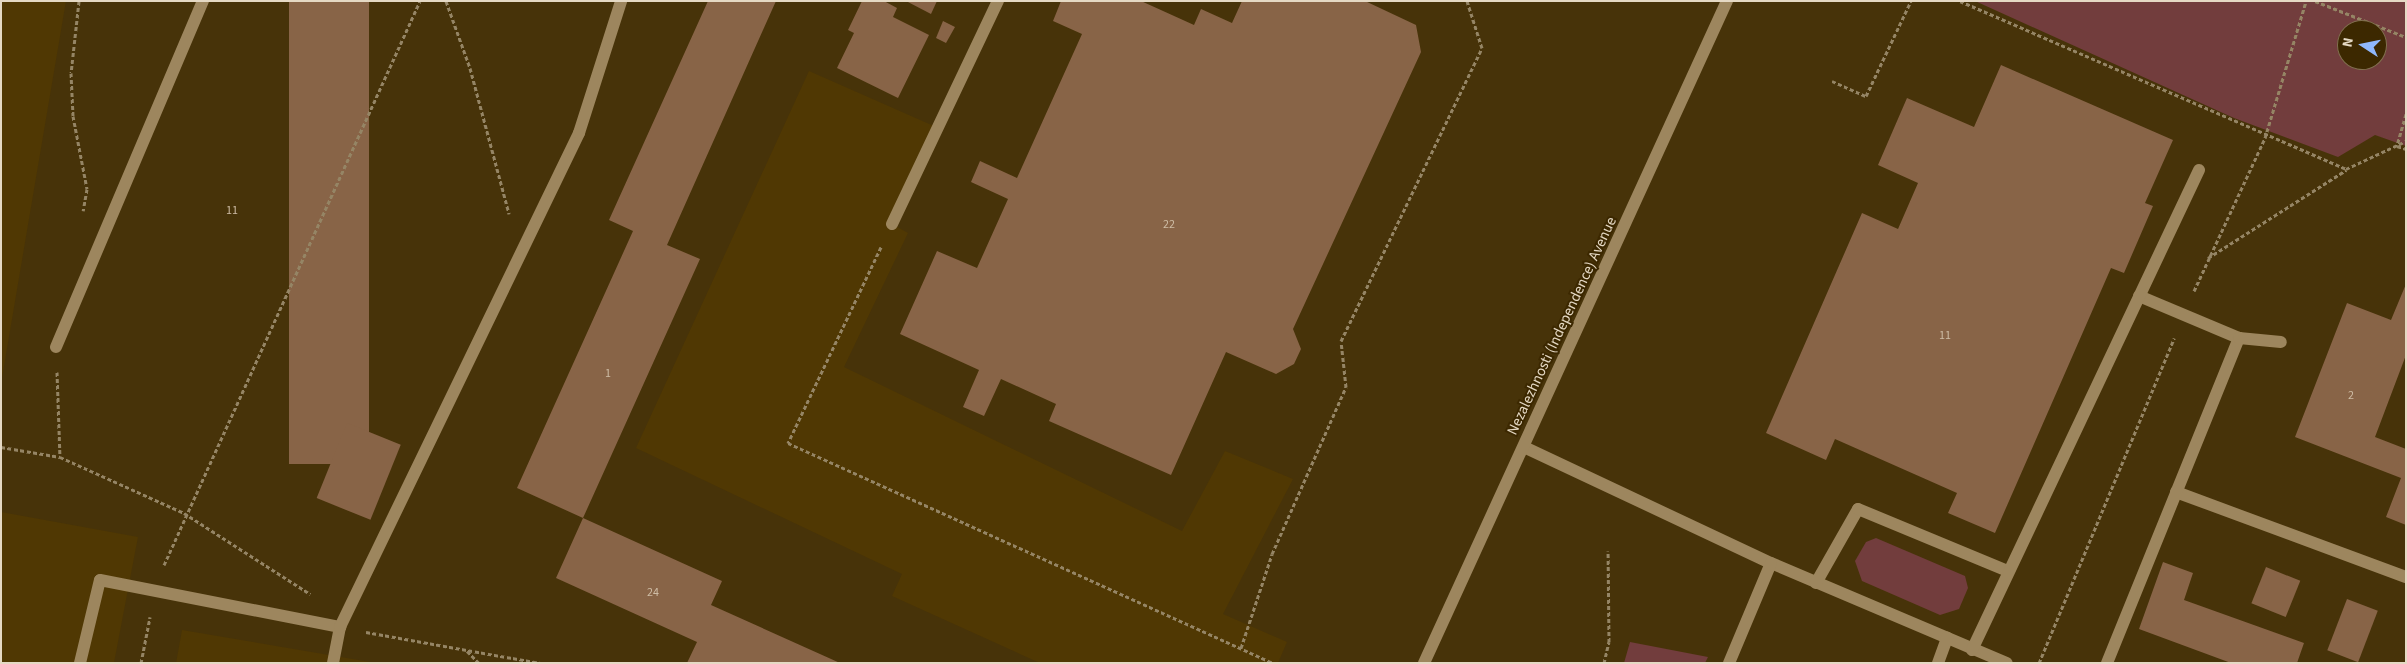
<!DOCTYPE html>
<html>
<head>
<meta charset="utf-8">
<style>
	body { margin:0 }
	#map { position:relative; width:2407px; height:664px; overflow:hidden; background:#473309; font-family:"Source Sans 3",sans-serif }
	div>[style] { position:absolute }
	.built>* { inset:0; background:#503803 }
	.green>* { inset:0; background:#723d3d }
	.building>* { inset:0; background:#886447; transform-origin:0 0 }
	.path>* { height:3px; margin-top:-1.5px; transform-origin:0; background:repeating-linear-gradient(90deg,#958565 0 4px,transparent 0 6.5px) }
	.service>* { height:12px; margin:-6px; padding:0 6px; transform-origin:6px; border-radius:6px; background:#9d865e }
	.secondary>* { height:12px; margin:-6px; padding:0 6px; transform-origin:6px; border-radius:6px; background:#9d865e }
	span { translate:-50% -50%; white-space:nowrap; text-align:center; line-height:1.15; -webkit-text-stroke:4px #3c2800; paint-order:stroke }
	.number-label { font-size:12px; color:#cebca5 }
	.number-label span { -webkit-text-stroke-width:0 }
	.street-label { font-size:15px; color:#e5d9c4 }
	.frame { position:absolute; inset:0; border:2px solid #e5d9c4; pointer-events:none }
	.north { position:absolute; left:2337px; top:20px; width:50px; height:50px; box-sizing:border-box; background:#3c2800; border:1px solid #806f4e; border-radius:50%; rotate:281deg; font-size:14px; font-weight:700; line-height:20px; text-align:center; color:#e5d9c4 }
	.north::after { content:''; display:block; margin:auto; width:18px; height:22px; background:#90b8fd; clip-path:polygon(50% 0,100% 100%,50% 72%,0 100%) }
</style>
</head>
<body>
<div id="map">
	<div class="built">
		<i style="clip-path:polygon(1px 1px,66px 1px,1px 384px)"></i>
		<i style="clip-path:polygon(809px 71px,936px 127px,892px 224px,908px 233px,844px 367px,1182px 531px,1225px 451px,1293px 479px,1223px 614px,1287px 642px,1278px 663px,1040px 663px,892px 596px,902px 574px,636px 448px)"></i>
		<i style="clip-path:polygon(1px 512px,138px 537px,114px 663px,1px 663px)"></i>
		<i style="clip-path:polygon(182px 630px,376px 663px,176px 663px)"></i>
	</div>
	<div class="green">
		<i style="clip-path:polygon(evenodd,1975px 1px,2406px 1px,2406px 146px,2375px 135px,2338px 157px,2234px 118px,1975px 1px,2347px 30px,2377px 30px,2377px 60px,2347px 60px,2347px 30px)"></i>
		<i style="clip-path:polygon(1876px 538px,1965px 576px,1968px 588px,1959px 609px,1940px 615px,1862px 581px,1855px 561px,1866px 542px)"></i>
		<i style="clip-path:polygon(1630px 642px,1708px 657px,1705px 663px,1624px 663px)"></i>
	</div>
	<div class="building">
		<i style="left:289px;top:1px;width:80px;height:463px"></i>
		<i style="clip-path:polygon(708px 1px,776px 1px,667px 245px,700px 259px,583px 518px,722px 581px,711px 605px,840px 663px,687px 663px,697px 642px,556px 578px,583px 518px,517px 488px,633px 231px,609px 220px)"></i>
		<i style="clip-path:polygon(862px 1px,884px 1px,897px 8px,893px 17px,929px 35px,898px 98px,837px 68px,854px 33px,848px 30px)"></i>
		<i style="clip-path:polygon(906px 1px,937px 1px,931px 14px)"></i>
		<i style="clip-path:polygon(1061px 1px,1141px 1px,1194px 25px,1201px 9px,1232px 23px,1242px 1px,1365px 1px,1416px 25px,1421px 52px,1293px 329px,1301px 349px,1294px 364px,1276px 374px,1226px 352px,1171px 475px,1049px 421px,1056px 404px,1001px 379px,984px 416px,963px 407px,979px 370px,900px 334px,937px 251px,977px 268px,1008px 199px,971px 182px,980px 161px,1017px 178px,1082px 34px,1053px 21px)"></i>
		<i style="clip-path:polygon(943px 21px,955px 27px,946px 43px,936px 38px)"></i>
		<i style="clip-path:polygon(2001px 65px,2173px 140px,2145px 203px,2153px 206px,2124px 273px,2111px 268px,1995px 533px,1948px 513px,1957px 493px,1835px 439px,1826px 460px,1766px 433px,1862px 213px,1898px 229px,1918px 183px,1878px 165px,1907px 98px,1974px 127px)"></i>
		<i style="clip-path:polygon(2406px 284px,2406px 355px,2375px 437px,2406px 449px,2406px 525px,2386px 517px,2401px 478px,2295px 437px,2347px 303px,2391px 320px)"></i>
		<i style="left:347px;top:423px;width:58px;height:81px;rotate:22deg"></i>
		<i style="clip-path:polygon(2163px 562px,2193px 573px,2184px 600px,2304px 643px,2297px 663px,2231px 663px,2139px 629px)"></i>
		<i style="left:2266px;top:567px;width:37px;height:39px;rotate:22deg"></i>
		<i style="left:2347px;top:599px;width:33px;height:55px;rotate:21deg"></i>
	</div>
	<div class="path">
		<i style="left:79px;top:1px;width:72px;rotate:96.3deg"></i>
		<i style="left:71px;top:73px;width:43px;rotate:87.3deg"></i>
		<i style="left:73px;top:116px;width:74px;rotate:79.1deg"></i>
		<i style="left:87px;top:189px;width:22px;rotate:100deg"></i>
		<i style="left:446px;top:1px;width:71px;rotate:70.3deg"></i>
		<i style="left:470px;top:68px;width:151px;rotate:75deg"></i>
		<i style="left:1960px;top:1px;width:421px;rotate:23.5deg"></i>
		<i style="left:2346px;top:169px;width:66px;rotate:-25deg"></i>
		<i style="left:2315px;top:1px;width:98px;rotate:21.6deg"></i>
		<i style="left:1832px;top:81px;width:37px;rotate:24deg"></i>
		<i style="left:1866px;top:96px;width:105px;rotate:-64.7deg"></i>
		<i style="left:2406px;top:114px;width:33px;rotate:106deg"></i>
		<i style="left:2397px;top:146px;width:9px;rotate:18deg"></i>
		<i style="left:881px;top:247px;width:217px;rotate:115.4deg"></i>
		<i style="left:788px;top:443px;width:533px;rotate:24.4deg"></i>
		<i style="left:2208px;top:258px;width:164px;rotate:-32.5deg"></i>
		<i style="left:2194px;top:291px;width:169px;rotate:-65.1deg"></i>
		<i style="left:2265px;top:138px;width:143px;rotate:-73.3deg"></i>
		<i style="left:57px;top:372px;width:85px;rotate:88deg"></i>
		<i style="left:1px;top:447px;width:60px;rotate:9.6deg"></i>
		<i style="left:60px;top:457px;width:136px;rotate:24.3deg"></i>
		<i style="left:184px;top:513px;width:150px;rotate:32.7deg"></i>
		<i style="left:164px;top:565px;width:619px;rotate:-65.59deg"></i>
		<i style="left:366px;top:632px;width:177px;rotate:10.1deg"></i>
		<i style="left:1241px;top:648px;width:99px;rotate:-71.7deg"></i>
		<i style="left:1272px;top:554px;width:183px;rotate:-66.1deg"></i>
		<i style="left:1346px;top:387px;width:46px;rotate:-96.2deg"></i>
		<i style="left:1341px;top:341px;width:325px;rotate:-64.3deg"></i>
		<i style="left:1482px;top:48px;width:49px;rotate:-107.7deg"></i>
		<i style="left:467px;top:651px;width:17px;rotate:45deg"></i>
		<i style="left:141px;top:663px;width:47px;rotate:-78.9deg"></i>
		<i style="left:1604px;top:663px;width:22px;rotate:-77deg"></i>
		<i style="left:1609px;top:642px;width:91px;rotate:-90.6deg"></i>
		<i style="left:2039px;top:663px;width:352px;rotate:-67.4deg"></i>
	</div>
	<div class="service">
		<i style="left:892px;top:224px;width:247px;rotate:-64.6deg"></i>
		<i style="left:2139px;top:296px;width:108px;rotate:22.8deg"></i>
		<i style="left:56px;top:347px;width:376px;rotate:-67deg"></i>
		<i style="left:1524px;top:447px;width:273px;rotate:25.2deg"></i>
		<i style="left:1771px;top:563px;width:256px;rotate:23deg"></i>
		<i style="left:2176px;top:492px;width:245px;rotate:20.3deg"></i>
		<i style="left:1816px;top:583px;width:85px;rotate:-60.4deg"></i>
		<i style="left:1858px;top:509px;width:162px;rotate:22.5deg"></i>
		<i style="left:1972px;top:650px;width:531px;rotate:-64.69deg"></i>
		<i style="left:80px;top:663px;width:85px;rotate:-76.5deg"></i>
		<i style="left:100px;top:580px;width:245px;rotate:11.1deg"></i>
		<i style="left:333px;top:663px;width:37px;rotate:-79deg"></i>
		<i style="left:340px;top:627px;width:549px;rotate:-64.18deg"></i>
		<i style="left:579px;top:133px;width:139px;rotate:-72.3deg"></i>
		<i style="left:1729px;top:663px;width:108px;rotate:-67.2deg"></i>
		<i style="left:1938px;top:663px;width:27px;rotate:-70deg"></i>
		<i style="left:2107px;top:663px;width:351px;rotate:-67.9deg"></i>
		<i style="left:2239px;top:338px;width:42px;rotate:5.4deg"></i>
	</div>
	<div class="secondary">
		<i style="left:1424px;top:663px;width:728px;rotate:-65.41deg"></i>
	</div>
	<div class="number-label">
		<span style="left:232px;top:211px">11</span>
		<span style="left:1169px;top:225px">22</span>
		<span style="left:1945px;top:336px">11</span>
		<span style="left:608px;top:374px">1</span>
		<span style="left:2351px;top:396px">2</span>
		<span style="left:653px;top:593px">24</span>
	</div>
	<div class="street-label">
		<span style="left:1562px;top:326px;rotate:-65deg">Nezalezhnosti (Independence) Avenue</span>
	</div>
	<div class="frame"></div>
	<div class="north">N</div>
</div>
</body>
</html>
